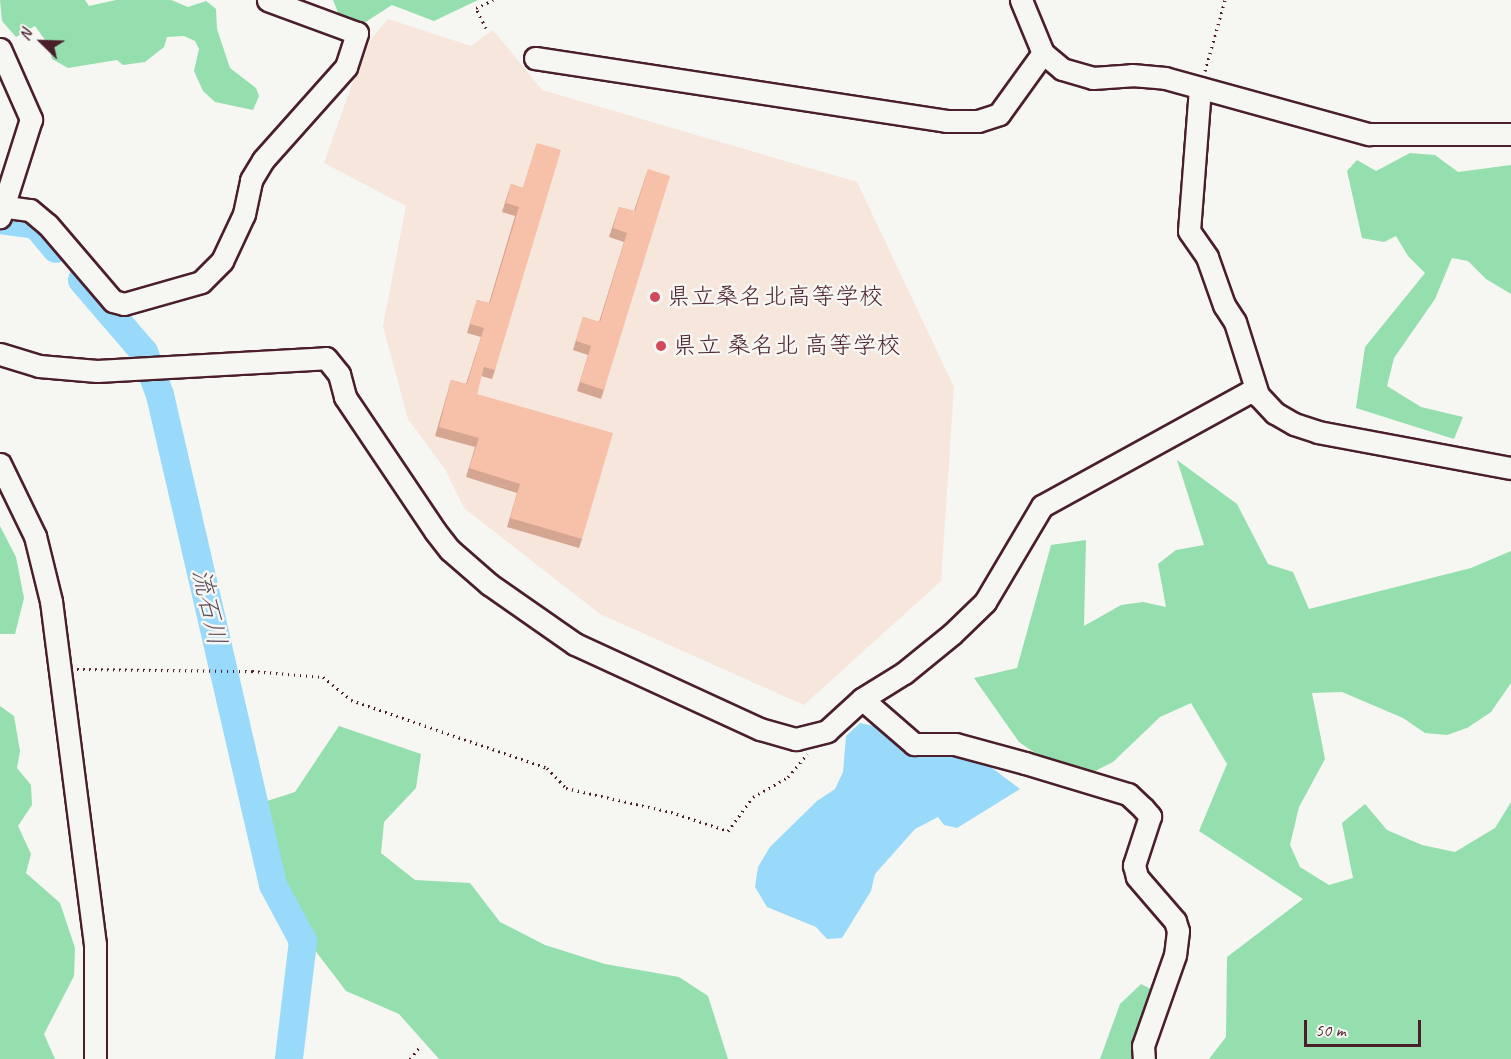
<!DOCTYPE html>
<html>
<head>
<meta charset="utf-8">
<style>
	body { margin:0 }
	#map { position:relative; width:1511px; height:1059px; overflow:hidden; background:#f6f6f2; font-family:Caveat,"Klee One",sans-serif }
	div>[style] { position:absolute }
	.built>* { inset:0; background:#f6e6dc }
	.green>* { inset:0; background:#95dfae }
	.water>* { inset:0; background:#99d9fa }
	.river>* { height:28px; margin:-14px; padding:0 14px; transform-origin:14px; border-radius:14px; background:#99d9fa }
	.path>* { height:3px; margin-top:-1.5px; transform-origin:0; background:repeating-linear-gradient(90deg,#4a1f2b 0 1.5px,transparent 0 6px) }
	.roads { filter:drop-shadow(2px 0 #4a1f2b) drop-shadow(-2px 0 #4a1f2b) drop-shadow(0 2px #4a1f2b) drop-shadow(0 -2px #4a1f2b) }
	.minor>* { height:21px; margin:-10.5px; padding:0 10.5px; transform-origin:10.5px; border-radius:10.5px; background:#f6f6f2 }
	.wall>* { inset:0; background:#d4a591 }
	.building>* { inset:0; background:#f6c0a9 }
	.dots>* { width:16px; height:16px; translate:-50% -50%; box-sizing:border-box; border:3px solid #f6f6f2; border-radius:50% }
	span { translate:-50% -50%; white-space:nowrap; text-align:center; line-height:1.15; -webkit-text-stroke:5px #f6f6f2; paint-order:stroke }
	.poi-label { font-size:24px; color:#4a1f2b }
	.left { translate:0 -50%; text-align:left }
	.water-label { font-size:26px; color:#5e4e5f; font-style:italic }
	.north { position:absolute; left:12px; top:12px; width:60px; height:60px; -webkit-text-stroke:4px #f6f6f2; paint-order:stroke; rotate:293deg; font-size:16px; font-weight:700; line-height:24px; text-align:center; color:#4a1f2b }
	.north::after { content:''; display:block; margin:auto; width:21px; height:27px; background:#4a1f2b; clip-path:polygon(50% 0,100% 100%,50% 72%,0 100%) }
	.scale { position:absolute; left:1304px; top:1020px; width:117px; height:27px; box-sizing:border-box; border:3px solid #4a1f2b; border-top:0; padding-left:8px; font-size:18px; line-height:21px; white-space:nowrap; color:#4a1f2b; -webkit-text-stroke:4px #f6f6f2; paint-order:stroke }
</style>
</head>
<body>
<div id="map">
	<div class="built">
		<i style="clip-path:polygon(388px 19px,471px 46px,493px 30px,542px 90px,857px 182px,954px 387px,941px 581px,804px 705px,600px 614px,464px 508px,445px 469px,408px 419px,383px 326px,406px 206px,324px 163px,366px 45px)"></i>
	</div>
	<div class="green">
		<i style="clip-path:polygon(0 0,85px 0,89px 6px,116px 0,171px 0,188px 7px,206px 1px,216px 9px,217px 29px,230px 68px,256px 88px,259px 96px,253px 110px,215px 102px,203px 91px,194px 71px,199px 49px,195px 41px,184px 36px,167px 37px,164px 47px,145px 62px,123px 65px,117px 60px,68px 68px,52px 59px,48px 44px,35px 26px,16px 37px,2px 21px)"></i>
		<i style="clip-path:polygon(333px 0,478px 0,434px 21px,392px 5px,364px 23px,339px 15px)"></i>
		<i style="clip-path:polygon(1410px 153px,1435px 155px,1458px 172px,1511px 165px,1511px 294px,1486px 279px,1468px 261px,1452px 258px,1435px 299px,1394px 358px,1387px 386px,1421px 407px,1463px 417px,1454px 439px,1356px 408px,1365px 347px,1425px 273px,1408px 256px,1396px 236px,1384px 242px,1362px 238px,1347px 171px,1357px 160px,1376px 171px)"></i>
		<i style="clip-path:polygon(1177px 460px,1237px 504px,1268px 564px,1293px 572px,1309px 609px,1471px 568px,1511px 551px,1511px 683px,1491px 712px,1467px 728px,1447px 735px,1425px 733px,1403px 718px,1342px 692px,1312px 693px,1325px 759px,1299px 807px,1290px 845px,1300px 867px,1329px 885px,1353px 878px,1342px 823px,1365px 804px,1387px 830px,1422px 845px,1455px 852px,1495px 828px,1511px 802px,1511px 1059px,1209px 1059px,1226px 1037px,1227px 957px,1303px 899px,1199px 831px,1227px 764px,1191px 703px,1160px 717px,1113px 762px,1093px 772px,1057px 768px,1019px 742px,974px 678px,1017px 668px,1051px 545px,1086px 540px,1084px 626px,1121px 605px,1143px 602px,1166px 607px,1158px 564px,1176px 550px,1204px 545px)"></i>
		<i style="clip-path:polygon(0 526px,16px 557px,24px 598px,15px 634px,0 634px)"></i>
		<i style="clip-path:polygon(0 706px,14px 716px,20px 751px,17px 768px,31px 785px,32px 805px,18px 826px,31px 854px,26px 873px,60px 903px,75px 948px,74px 976px,44px 1034px,55px 1059px,0 1059px)"></i>
		<i style="clip-path:polygon(339px 726px,421px 754px,416px 788px,384px 822px,381px 853px,415px 880px,470px 883px,500px 922px,545px 945px,605px 964px,679px 977px,708px 996px,728px 1059px,439px 1059px,399px 1014px,346px 991px,308px 941px,277px 882px,265px 823px,267px 801px,295px 792px)"></i>
		<i style="clip-path:polygon(1141px 984px,1153px 990px,1133px 1059px,1100px 1059px,1120px 1004px)"></i>
	</div>
	<div class="water">
		<i style="clip-path:polygon(860px 723px,874px 726px,918px 749px,984px 762px,1020px 789px,957px 828px,944px 825px,938px 817px,915px 829px,875px 874px,871px 891px,842px 938px,827px 939px,816px 927px,767px 907px,755px 887px,758px 867px,770px 847px,817px 801px,835px 789px,843px 772px,846px 736px)"></i>
	</div>
	<div class="river">
		<i style="left:0;top:220px;width:36px;rotate:8deg"></i>
		<i style="left:36px;top:225px;width:31px;rotate:50deg"></i>
		<i style="left:82px;top:280px;width:95px;rotate:49.3deg"></i>
		<i style="left:144px;top:352px;width:46px;rotate:69.6deg"></i>
		<i style="left:160px;top:395px;width:503px;rotate:77.01deg"></i>
		<i style="left:273px;top:885px;width:64px;rotate:61.8deg"></i>
		<i style="left:303px;top:941px;width:119px;rotate:96.8deg"></i>
	</div>
	<div class="path">
		<i style="left:486px;top:28px;width:22px;rotate:-117deg"></i>
		<i style="left:476px;top:8px;width:19px;rotate:-25deg"></i>
		<i style="left:1205px;top:71px;width:74px;rotate:-74.3deg"></i>
		<i style="left:77px;top:669px;width:175px;rotate:0.7deg"></i>
		<i style="left:252px;top:671px;width:71px;rotate:4.8deg"></i>
		<i style="left:323px;top:677px;width:36px;rotate:39deg"></i>
		<i style="left:351px;top:700px;width:207px;rotate:19.1deg"></i>
		<i style="left:547px;top:768px;width:28px;rotate:46deg"></i>
		<i style="left:566px;top:788px;width:108px;rotate:12.9deg"></i>
		<i style="left:671px;top:812px;width:60px;rotate:18.4deg"></i>
		<i style="left:728px;top:831px;width:42px;rotate:-53.7deg"></i>
		<i style="left:753px;top:797px;width:40px;rotate:-29.7deg"></i>
		<i style="left:788px;top:777px;width:30px;rotate:-50deg"></i>
		<i style="left:410px;top:1059px;width:14px;rotate:-51deg"></i>
	</div>
	<div class="roads">
		<div class="minor">
			<i style="left:1021px;top:0;width:57px;rotate:67.5deg"></i>
			<i style="left:1043px;top:53px;width:25px;rotate:40deg"></i>
			<i style="left:1062px;top:69px;width:32px;rotate:16deg"></i>
			<i style="left:1093px;top:78px;width:39px;rotate:-4deg"></i>
			<i style="left:1132px;top:75px;width:33px;rotate:5deg"></i>
			<i style="left:1165px;top:78px;width:212px;rotate:15.4deg"></i>
			<i style="left:1369px;top:134px;width:142px"></i>
			<i style="left:0;top:49px;width:77px;rotate:66.1deg"></i>
			<i style="left:31px;top:119px;width:103px;rotate:107.6deg"></i>
			<i style="left:535px;top:58px;width:416px;rotate:8.7deg"></i>
			<i style="left:946px;top:121px;width:32px"></i>
			<i style="left:978px;top:121px;width:22px;rotate:-18deg"></i>
			<i style="left:999px;top:114px;width:75px;rotate:-54.2deg"></i>
			<i style="left:1200px;top:88px;width:143px;rotate:94.4deg"></i>
			<i style="left:1189px;top:231px;width:32px;rotate:55deg"></i>
			<i style="left:1207px;top:257px;width:51px;rotate:70.5deg"></i>
			<i style="left:1224px;top:305px;width:20px;rotate:57deg"></i>
			<i style="left:1235px;top:322px;width:77px;rotate:72.5deg"></i>
			<i style="left:0;top:206px;width:30px;rotate:8deg"></i>
			<i style="left:30px;top:210px;width:23px;rotate:40deg"></i>
			<i style="left:48px;top:225px;width:100px;rotate:49.5deg"></i>
			<i style="left:113px;top:301px;width:11px;rotate:15deg"></i>
			<i style="left:124px;top:304px;width:80px;rotate:-15.9deg"></i>
			<i style="left:201px;top:282px;width:30px;rotate:-45deg"></i>
			<i style="left:222px;top:261px;width:52px;rotate:-64.9deg"></i>
			<i style="left:244px;top:214px;width:35px;rotate:-78deg"></i>
			<i style="left:251px;top:180px;width:23px;rotate:-59deg"></i>
			<i style="left:263px;top:160px;width:125px;rotate:-48.3deg"></i>
			<i style="left:346px;top:67px;width:36px;rotate:-72deg"></i>
			<i style="left:357px;top:33px;width:95px;rotate:-159.7deg"></i>
			<i style="left:0;top:354px;width:41px;rotate:17.1deg"></i>
			<i style="left:39px;top:366px;width:58px;rotate:4.9deg"></i>
			<i style="left:97px;top:371px;width:229px;rotate:-3.2deg"></i>
			<i style="left:326px;top:358px;width:21px;rotate:51deg"></i>
			<i style="left:339px;top:374px;width:24px;rotate:75deg"></i>
			<i style="left:345px;top:397px;width:161px;rotate:56.1deg"></i>
			<i style="left:435px;top:531px;width:24px;rotate:52deg"></i>
			<i style="left:450px;top:550px;width:52px;rotate:41.1deg"></i>
			<i style="left:489px;top:584px;width:105px;rotate:34.9deg"></i>
			<i style="left:575px;top:644px;width:204px;rotate:24.7deg"></i>
			<i style="left:760px;top:729px;width:37px;rotate:16deg"></i>
			<i style="left:796px;top:739px;width:32px;rotate:-14deg"></i>
			<i style="left:827px;top:731px;width:47px;rotate:-42.4deg"></i>
			<i style="left:862px;top:699px;width:49px;rotate:-31.8deg"></i>
			<i style="left:904px;top:673px;width:62px;rotate:-39.1deg"></i>
			<i style="left:952px;top:634px;width:46px;rotate:-44.1deg"></i>
			<i style="left:985px;top:602px;width:112px;rotate:-59.3deg"></i>
			<i style="left:1042px;top:506px;width:236px;rotate:-28.8deg"></i>
			<i style="left:1249px;top:392px;width:9px;rotate:18deg"></i>
			<i style="left:1258px;top:395px;width:25px;rotate:47deg"></i>
			<i style="left:1275px;top:413px;width:22px;rotate:30deg"></i>
			<i style="left:1294px;top:424px;width:25px;rotate:18deg"></i>
			<i style="left:1318px;top:432px;width:196px;rotate:10.6deg"></i>
			<i style="left:0;top:464px;width:80px;rotate:64.1deg"></i>
			<i style="left:35px;top:536px;width:67px;rotate:76.2deg"></i>
			<i style="left:51px;top:601px;width:346px;rotate:82.7deg"></i>
			<i style="left:95px;top:944px;width:115px;rotate:90deg"></i>
			<i style="left:862px;top:699px;width:69px;rotate:40.9deg"></i>
			<i style="left:914px;top:744px;width:41px"></i>
			<i style="left:955px;top:744px;width:73px;rotate:15.2deg"></i>
			<i style="left:1025px;top:763px;width:108px;rotate:16.8deg"></i>
			<i style="left:1128px;top:794px;width:21px;rotate:43deg"></i>
			<i style="left:1143px;top:808px;width:11px;rotate:49deg"></i>
			<i style="left:1150px;top:816px;width:52px;rotate:108.1deg"></i>
			<i style="left:1134px;top:865px;width:12px;rotate:76deg"></i>
			<i style="left:1137px;top:877px;width:58px;rotate:49.2deg"></i>
			<i style="left:1175px;top:921px;width:10px;rotate:73deg"></i>
			<i style="left:1178px;top:931px;width:24px;rotate:97deg"></i>
			<i style="left:1175px;top:955px;width:96px;rotate:109.4deg"></i>
			<i style="left:1143px;top:1046px;width:13px;rotate:86deg"></i>
		</div>
	</div>
	<div class="wall">
		<i style="clip-path:polygon(537px 143px,495px 370px,492px 379px,481px 376px,477px 394px,582px 539px,579px 548px,507px 527px,517px 493px,466px 477px,475px 447px,435px 436px,451px 380px,466px 384px,481px 337px,467px 333px,477px 300px,489px 303px,515px 216px,502px 212px,511px 184px,523px 188px)"></i>
		<i style="clip-path:polygon(648px 169px,604px 390px,601px 399px,577px 391px,588px 355px,573px 350px,583px 317px,599px 322px,624px 242px,609px 237px,619px 207px,634px 211px)"></i>
	</div>
	<div class="building">
		<i style="clip-path:polygon(537px 143px,561px 150px,495px 370px,484px 367px,477px 394px,613px 433px,582px 539px,510px 518px,520px 484px,469px 468px,479px 438px,439px 427px,451px 380px,467px 384px,484px 328px,470px 324px,477px 300px,490px 303px,519px 207px,506px 203px,511px 184px,523px 188px)"></i>
		<i style="clip-path:polygon(648px 169px,670px 176px,604px 390px,580px 382px,591px 346px,576px 341px,583px 317px,600px 322px,627px 233px,613px 228px,619px 207px,635px 211px)"></i>
	</div>
	<div class="dots">
		<i style="left:655px;top:297px;background:#d1495b"></i>
		<i style="left:661px;top:346px;background:#d1495b"></i>
	</div>
	<div class="poi-label">
		<span class="left" style="left:667px;top:297px">県立桑名北高等学校</span>
		<span class="left" style="left:673px;top:346px">県立 桑名北 高等学校</span>
	</div>
	<div class="water-label">
		<span style="left:209px;top:607px;rotate:77deg">流石川</span>
	</div>
	<div class="north">N</div>
	<div class="scale">50 m</div>
</div>
</body>
</html>
